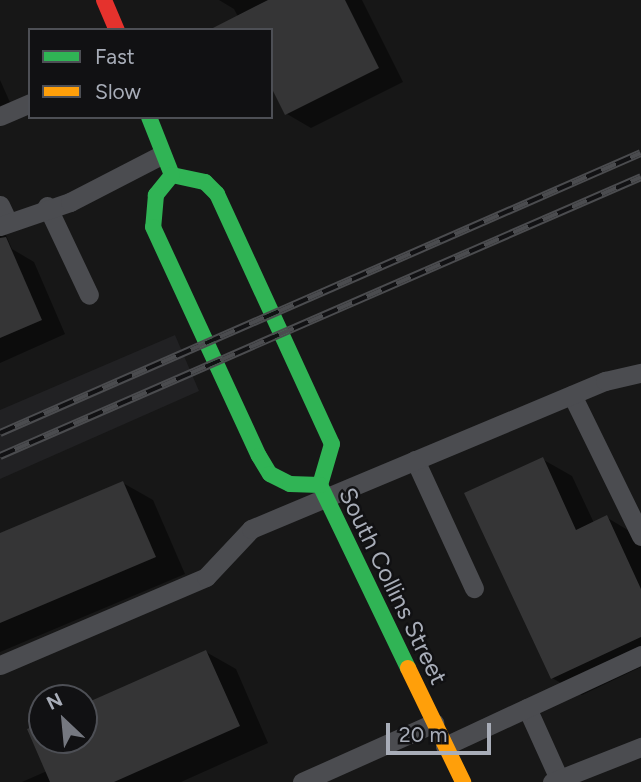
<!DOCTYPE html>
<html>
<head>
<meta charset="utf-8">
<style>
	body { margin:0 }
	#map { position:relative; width:641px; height:782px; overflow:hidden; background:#171717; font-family:Figtree,sans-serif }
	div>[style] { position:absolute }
	.built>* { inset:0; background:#212123 }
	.shadow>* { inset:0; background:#0007 }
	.building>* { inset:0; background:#353536 }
	.lane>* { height:19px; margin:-9.5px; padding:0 9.5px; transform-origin:9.5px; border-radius:9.5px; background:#4b4c50 }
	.fast>* { height:16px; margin:-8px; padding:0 8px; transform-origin:8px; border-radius:8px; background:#30b455 }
	.slow>* { height:16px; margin:-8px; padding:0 8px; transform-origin:8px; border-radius:8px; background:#ff9f0a }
	.jam>* { height:16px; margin:-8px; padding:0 8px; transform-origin:8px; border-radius:8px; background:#e5322d }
	.rail>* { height:8px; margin-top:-4px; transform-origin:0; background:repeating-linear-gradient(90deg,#111113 0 16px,#4b4c4f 0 32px); box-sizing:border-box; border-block:2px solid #4b4c4f }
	span { translate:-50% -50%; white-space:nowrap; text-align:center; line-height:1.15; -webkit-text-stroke:5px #111113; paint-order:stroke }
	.street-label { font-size:24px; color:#a8adb8 }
	.legend { position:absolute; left:28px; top:28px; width:245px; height:91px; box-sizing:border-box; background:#111113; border:2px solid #4d4f55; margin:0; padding:9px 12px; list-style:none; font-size:21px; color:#a8adb8 }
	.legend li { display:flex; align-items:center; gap:14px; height:35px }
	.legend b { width:35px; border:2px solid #4d4f55 }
	.north { position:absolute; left:28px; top:684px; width:70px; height:70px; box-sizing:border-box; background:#111113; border:2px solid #4d4f55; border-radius:50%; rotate:334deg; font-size:19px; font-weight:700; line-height:28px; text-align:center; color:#a8adb8 }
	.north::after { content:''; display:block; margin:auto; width:24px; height:32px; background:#757880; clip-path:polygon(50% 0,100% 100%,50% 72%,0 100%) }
	.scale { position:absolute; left:386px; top:723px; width:105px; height:32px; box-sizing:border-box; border:4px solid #a8adb8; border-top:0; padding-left:9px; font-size:21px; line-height:24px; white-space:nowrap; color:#a8adb8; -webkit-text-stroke:5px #111113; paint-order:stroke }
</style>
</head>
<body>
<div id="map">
	<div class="built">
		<i style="clip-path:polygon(175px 335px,199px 391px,0 479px,0 410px)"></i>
	</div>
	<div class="shadow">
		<i style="clip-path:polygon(219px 0,362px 0,403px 82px,311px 128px,287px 114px,271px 30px,245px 30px,234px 9px)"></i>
		<i style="clip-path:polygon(0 80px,13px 109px,0 115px)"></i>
		<i style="clip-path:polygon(0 221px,12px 249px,34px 262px,65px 334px,0 363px)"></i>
		<i style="clip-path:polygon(542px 459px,572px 476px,594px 523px,606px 517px,636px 535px,641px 545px,641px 667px,582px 695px,552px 678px)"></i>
		<i style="clip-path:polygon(123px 483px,153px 500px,185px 574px,0 652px,0 535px)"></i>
		<i style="clip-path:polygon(206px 652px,236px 669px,268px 743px,181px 782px,22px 782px,47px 771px,30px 730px,42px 725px,42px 740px,84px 740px,84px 706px)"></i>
	</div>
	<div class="building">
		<i style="clip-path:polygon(268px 0,345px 0,379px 68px,285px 115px,271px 87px,271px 30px,209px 30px)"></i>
		<i style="clip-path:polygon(6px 237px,42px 320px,0 338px,0 238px)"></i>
		<i style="clip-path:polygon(543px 457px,576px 530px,607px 515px,641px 589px,641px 637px,551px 679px,464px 493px)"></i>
		<i style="clip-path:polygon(123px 481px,156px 557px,0 623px,0 533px)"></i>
		<i style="clip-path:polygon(206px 650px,240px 726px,114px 782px,50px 782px,27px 729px,42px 723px,42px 740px,84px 740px,84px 704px)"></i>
	</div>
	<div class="lane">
		<i style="left:0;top:116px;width:33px;rotate:-23deg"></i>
		<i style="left:0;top:205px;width:19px;rotate:65deg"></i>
		<i style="left:47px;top:206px;width:98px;rotate:64.7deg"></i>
		<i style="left:0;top:226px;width:74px;rotate:-18.9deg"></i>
		<i style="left:70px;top:202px;width:102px;rotate:-27.3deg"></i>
		<i style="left:572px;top:395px;width:157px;rotate:63.9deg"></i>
		<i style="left:415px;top:460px;width:141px;rotate:65.3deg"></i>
		<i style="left:0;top:665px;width:224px;rotate:-23.1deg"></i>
		<i style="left:206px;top:577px;width:66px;rotate:-46.8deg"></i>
		<i style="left:251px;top:529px;width:384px;rotate:-22.7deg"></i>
		<i style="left:605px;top:381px;width:37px;rotate:-13deg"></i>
		<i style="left:527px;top:708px;width:78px;rotate:65.7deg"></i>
		<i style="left:445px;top:746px;width:216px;rotate:-24.9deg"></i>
		<i style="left:302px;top:782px;width:145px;rotate:-24.1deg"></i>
		<i style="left:552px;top:782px;width:96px;rotate:-21.5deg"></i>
	</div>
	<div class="fast">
		<i style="left:149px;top:117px;width:62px;rotate:68.4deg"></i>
		<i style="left:172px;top:175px;width:34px;rotate:12deg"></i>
		<i style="left:205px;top:182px;width:17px;rotate:45deg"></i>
		<i style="left:217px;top:194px;width:275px;rotate:65.3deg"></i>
		<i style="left:332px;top:444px;width:43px;rotate:106.3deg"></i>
		<i style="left:320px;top:485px;width:203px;rotate:64.3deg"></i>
		<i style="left:172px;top:175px;width:26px;rotate:129deg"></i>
		<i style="left:156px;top:195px;width:32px;rotate:95deg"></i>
		<i style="left:153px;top:227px;width:252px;rotate:65.2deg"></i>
		<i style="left:259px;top:456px;width:21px;rotate:59deg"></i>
		<i style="left:270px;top:474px;width:22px;rotate:27deg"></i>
		<i style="left:290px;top:484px;width:30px;rotate:2deg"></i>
	</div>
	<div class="slow">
		<i style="left:408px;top:668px;width:127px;rotate:64.2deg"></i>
	</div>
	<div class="jam">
		<i style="left:104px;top:0;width:33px;rotate:67deg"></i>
	</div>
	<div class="rail">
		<i style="left:0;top:433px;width:699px;rotate:-23.6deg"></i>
		<i style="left:0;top:456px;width:699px;rotate:-23.52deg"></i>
	</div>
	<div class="street-label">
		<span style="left:393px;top:586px;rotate:64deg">South Collins Street</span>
	</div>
	<ul class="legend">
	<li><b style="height:9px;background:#30b455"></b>Fast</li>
	<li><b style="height:9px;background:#ff9f0a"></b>Slow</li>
	</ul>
	<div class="north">N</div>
	<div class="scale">20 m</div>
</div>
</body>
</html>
